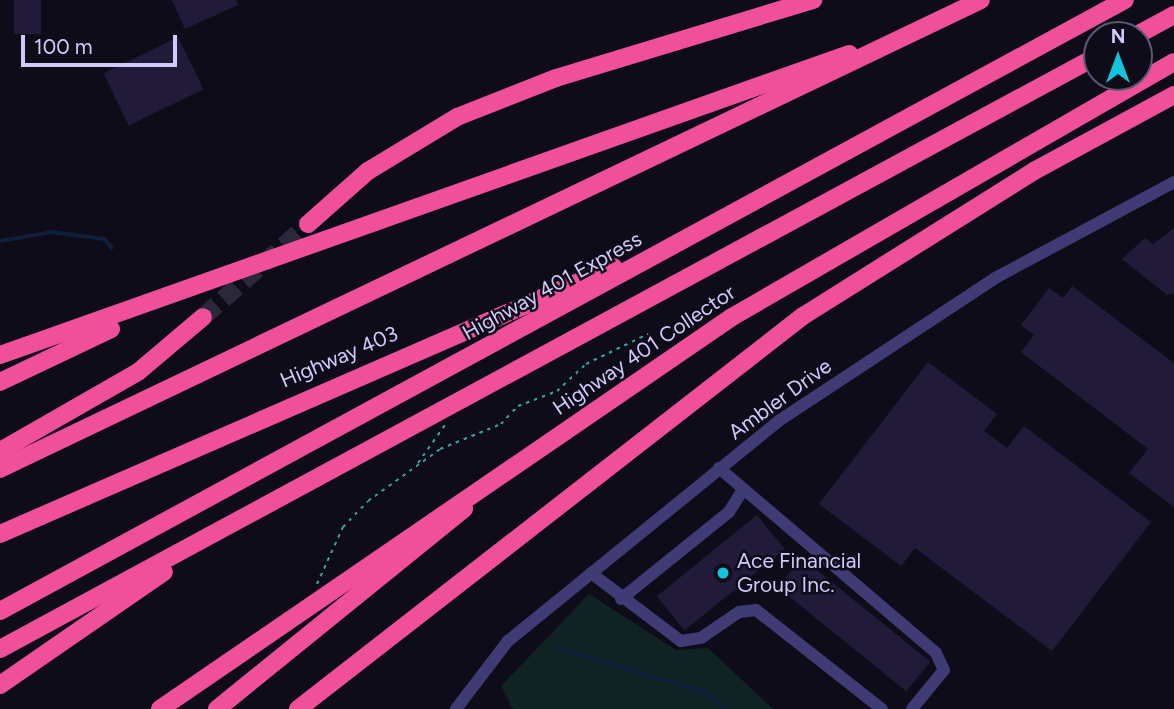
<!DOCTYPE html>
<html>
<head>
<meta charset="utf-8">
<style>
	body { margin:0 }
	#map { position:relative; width:1174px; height:709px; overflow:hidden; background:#0f0c1a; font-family:Figtree,sans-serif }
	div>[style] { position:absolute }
	.green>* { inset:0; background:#102323 }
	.stream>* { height:3.5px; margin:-1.75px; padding:0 1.75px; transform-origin:1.75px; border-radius:1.75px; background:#0f1f3b }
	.building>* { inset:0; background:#211a39; transform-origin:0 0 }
	.highway-tunnel>* { height:18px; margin-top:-9px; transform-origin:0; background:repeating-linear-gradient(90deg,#2c283c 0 18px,transparent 0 27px) }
	.path>* { height:2px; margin-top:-1px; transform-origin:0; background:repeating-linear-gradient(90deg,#36a29e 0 3.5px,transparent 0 8.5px) }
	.minor>* { height:12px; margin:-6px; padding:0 6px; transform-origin:6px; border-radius:6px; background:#3e3b75 }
	.highway>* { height:18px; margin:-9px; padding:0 9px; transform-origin:9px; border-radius:9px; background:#f04f99 }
	.dots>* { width:19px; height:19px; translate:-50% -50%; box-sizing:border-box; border:4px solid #0f0c1a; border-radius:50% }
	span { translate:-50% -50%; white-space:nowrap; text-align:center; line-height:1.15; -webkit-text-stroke:5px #0f0c1a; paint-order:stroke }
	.street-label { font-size:21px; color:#d0cafa }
	.poi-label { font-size:21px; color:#d0cafa }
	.left { translate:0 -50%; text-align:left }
	.north { position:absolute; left:1083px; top:21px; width:70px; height:70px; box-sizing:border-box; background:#0f0c1a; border:2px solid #5c5874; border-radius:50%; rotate:0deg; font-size:19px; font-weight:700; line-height:28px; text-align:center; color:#d0cafa }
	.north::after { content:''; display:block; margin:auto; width:24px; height:32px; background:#13c4dd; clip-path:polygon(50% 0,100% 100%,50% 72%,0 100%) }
	.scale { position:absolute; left:21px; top:35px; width:156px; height:32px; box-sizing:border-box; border:4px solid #d0cafa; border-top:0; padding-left:9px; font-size:21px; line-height:24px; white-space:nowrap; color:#d0cafa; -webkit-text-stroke:5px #0f0c1a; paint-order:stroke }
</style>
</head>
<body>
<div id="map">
	<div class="green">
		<i style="clip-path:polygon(589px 594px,676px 650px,708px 648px,773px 709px,513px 709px,501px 686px)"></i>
	</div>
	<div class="stream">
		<i style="left:0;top:241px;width:53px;rotate:-9.8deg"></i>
		<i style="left:52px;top:232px;width:53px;rotate:7.5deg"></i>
		<i style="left:105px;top:239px;width:11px;rotate:52deg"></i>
		<i style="left:555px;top:647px;width:156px;rotate:16.8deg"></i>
		<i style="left:704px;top:692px;width:28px;rotate:38deg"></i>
	</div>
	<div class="building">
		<i style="left:14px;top:0;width:27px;height:34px"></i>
		<i style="clip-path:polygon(172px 0,236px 0,238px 5px,185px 29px)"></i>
		<i style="left:178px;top:37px;width:58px;height:83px;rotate:64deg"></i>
		<i style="clip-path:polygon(1174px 228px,1174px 294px,1167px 295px,1122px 259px,1145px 238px,1153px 244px)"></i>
		<i style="clip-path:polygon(1072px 286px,1174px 363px,1174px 507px,1129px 473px,1148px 449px,1021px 352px,1034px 335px,1021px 325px,1049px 288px,1063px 298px)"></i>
		<i style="clip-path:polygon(928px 362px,997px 414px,984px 431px,1007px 448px,1024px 426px,1151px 522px,1052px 651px,915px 548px,901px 566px,819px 504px)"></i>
		<i style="left:757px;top:515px;width:44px;height:129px;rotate:51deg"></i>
		<i style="left:802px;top:558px;width:165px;height:38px;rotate:39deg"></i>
	</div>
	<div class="highway-tunnel">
		<i style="left:203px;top:317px;width:140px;rotate:-41.5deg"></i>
	</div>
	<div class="path">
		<i style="left:418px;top:463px;width:47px;rotate:-54.6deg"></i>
		<i style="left:317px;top:584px;width:63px;rotate:-65.5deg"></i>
		<i style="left:343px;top:527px;width:36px;rotate:-46deg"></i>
		<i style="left:368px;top:501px;width:89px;rotate:-35.8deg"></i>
		<i style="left:440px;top:449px;width:66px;rotate:-22.3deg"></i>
		<i style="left:501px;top:424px;width:25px;rotate:-47deg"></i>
		<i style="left:518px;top:406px;width:42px;rotate:-21deg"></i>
		<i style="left:557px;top:391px;width:40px;rotate:-43deg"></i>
		<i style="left:586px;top:364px;width:69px;rotate:-25.8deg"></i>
	</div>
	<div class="minor">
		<i style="left:719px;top:468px;width:285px;rotate:40.4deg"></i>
		<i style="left:936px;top:653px;width:19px;rotate:65deg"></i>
		<i style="left:944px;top:670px;width:50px;rotate:129.4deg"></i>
		<i style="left:591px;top:573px;width:113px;rotate:37.1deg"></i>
		<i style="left:681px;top:641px;width:20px;rotate:-9deg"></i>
		<i style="left:701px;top:638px;width:46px;rotate:-34.4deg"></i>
		<i style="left:739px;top:612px;width:17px;rotate:-7deg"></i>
		<i style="left:756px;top:610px;width:160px;rotate:38.2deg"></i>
		<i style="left:621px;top:599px;width:139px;rotate:-38.9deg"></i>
		<i style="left:729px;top:512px;width:25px;rotate:-58deg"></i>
		<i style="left:456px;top:709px;width:86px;rotate:-52.6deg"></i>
		<i style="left:508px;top:641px;width:350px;rotate:-39.1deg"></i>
		<i style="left:780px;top:420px;width:260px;rotate:-33.4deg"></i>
		<i style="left:997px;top:277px;width:201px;rotate:-28.2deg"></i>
	</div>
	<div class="highway">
		<i style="left:1137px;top:35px;width:42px;rotate:-28.4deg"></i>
		<i style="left:308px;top:224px;width:80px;rotate:-41.5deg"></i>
		<i style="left:368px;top:171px;width:104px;rotate:-31.2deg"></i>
		<i style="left:457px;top:117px;width:106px;rotate:-21.5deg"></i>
		<i style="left:556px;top:78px;width:269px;rotate:-16.9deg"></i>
		<i style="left:0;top:355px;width:901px;rotate:-19.52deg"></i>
		<i style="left:0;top:382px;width:123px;rotate:-25.5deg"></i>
		<i style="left:0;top:451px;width:159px;rotate:-29.8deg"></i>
		<i style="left:138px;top:372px;width:85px;rotate:-40.2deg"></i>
		<i style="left:0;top:469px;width:1087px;rotate:-25.55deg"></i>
		<i style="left:0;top:534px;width:669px;rotate:-23.54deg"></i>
		<i style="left:0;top:611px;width:1280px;rotate:-28.51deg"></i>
		<i style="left:0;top:649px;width:1247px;rotate:-28.39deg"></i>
		<i style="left:0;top:685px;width:199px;rotate:-34.6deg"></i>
		<i style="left:160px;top:709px;width:693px;rotate:-34.42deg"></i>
		<i style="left:732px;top:317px;width:510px;rotate:-29.98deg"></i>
		<i style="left:217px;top:709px;width:318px;rotate:-39deg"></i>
		<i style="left:298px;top:709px;width:640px;rotate:-37.89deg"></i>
		<i style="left:803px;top:316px;width:273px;rotate:-32.1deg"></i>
		<i style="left:1034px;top:171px;width:159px;rotate:-28.5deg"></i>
	</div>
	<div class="dots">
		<i style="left:723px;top:573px;background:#13c4dd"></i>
	</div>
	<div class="street-label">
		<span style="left:552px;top:286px;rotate:-29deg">Highway 401 Express</span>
		<span style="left:644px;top:350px;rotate:-34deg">Highway 401 Collector</span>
		<span style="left:339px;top:357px;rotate:-23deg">Highway 403</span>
		<span style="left:780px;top:399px;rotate:-36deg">Ambler Drive</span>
	</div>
	<div class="poi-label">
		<span class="left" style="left:737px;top:573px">Ace Financial<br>Group Inc.</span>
	</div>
	<div class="north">N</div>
	<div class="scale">100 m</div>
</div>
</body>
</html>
